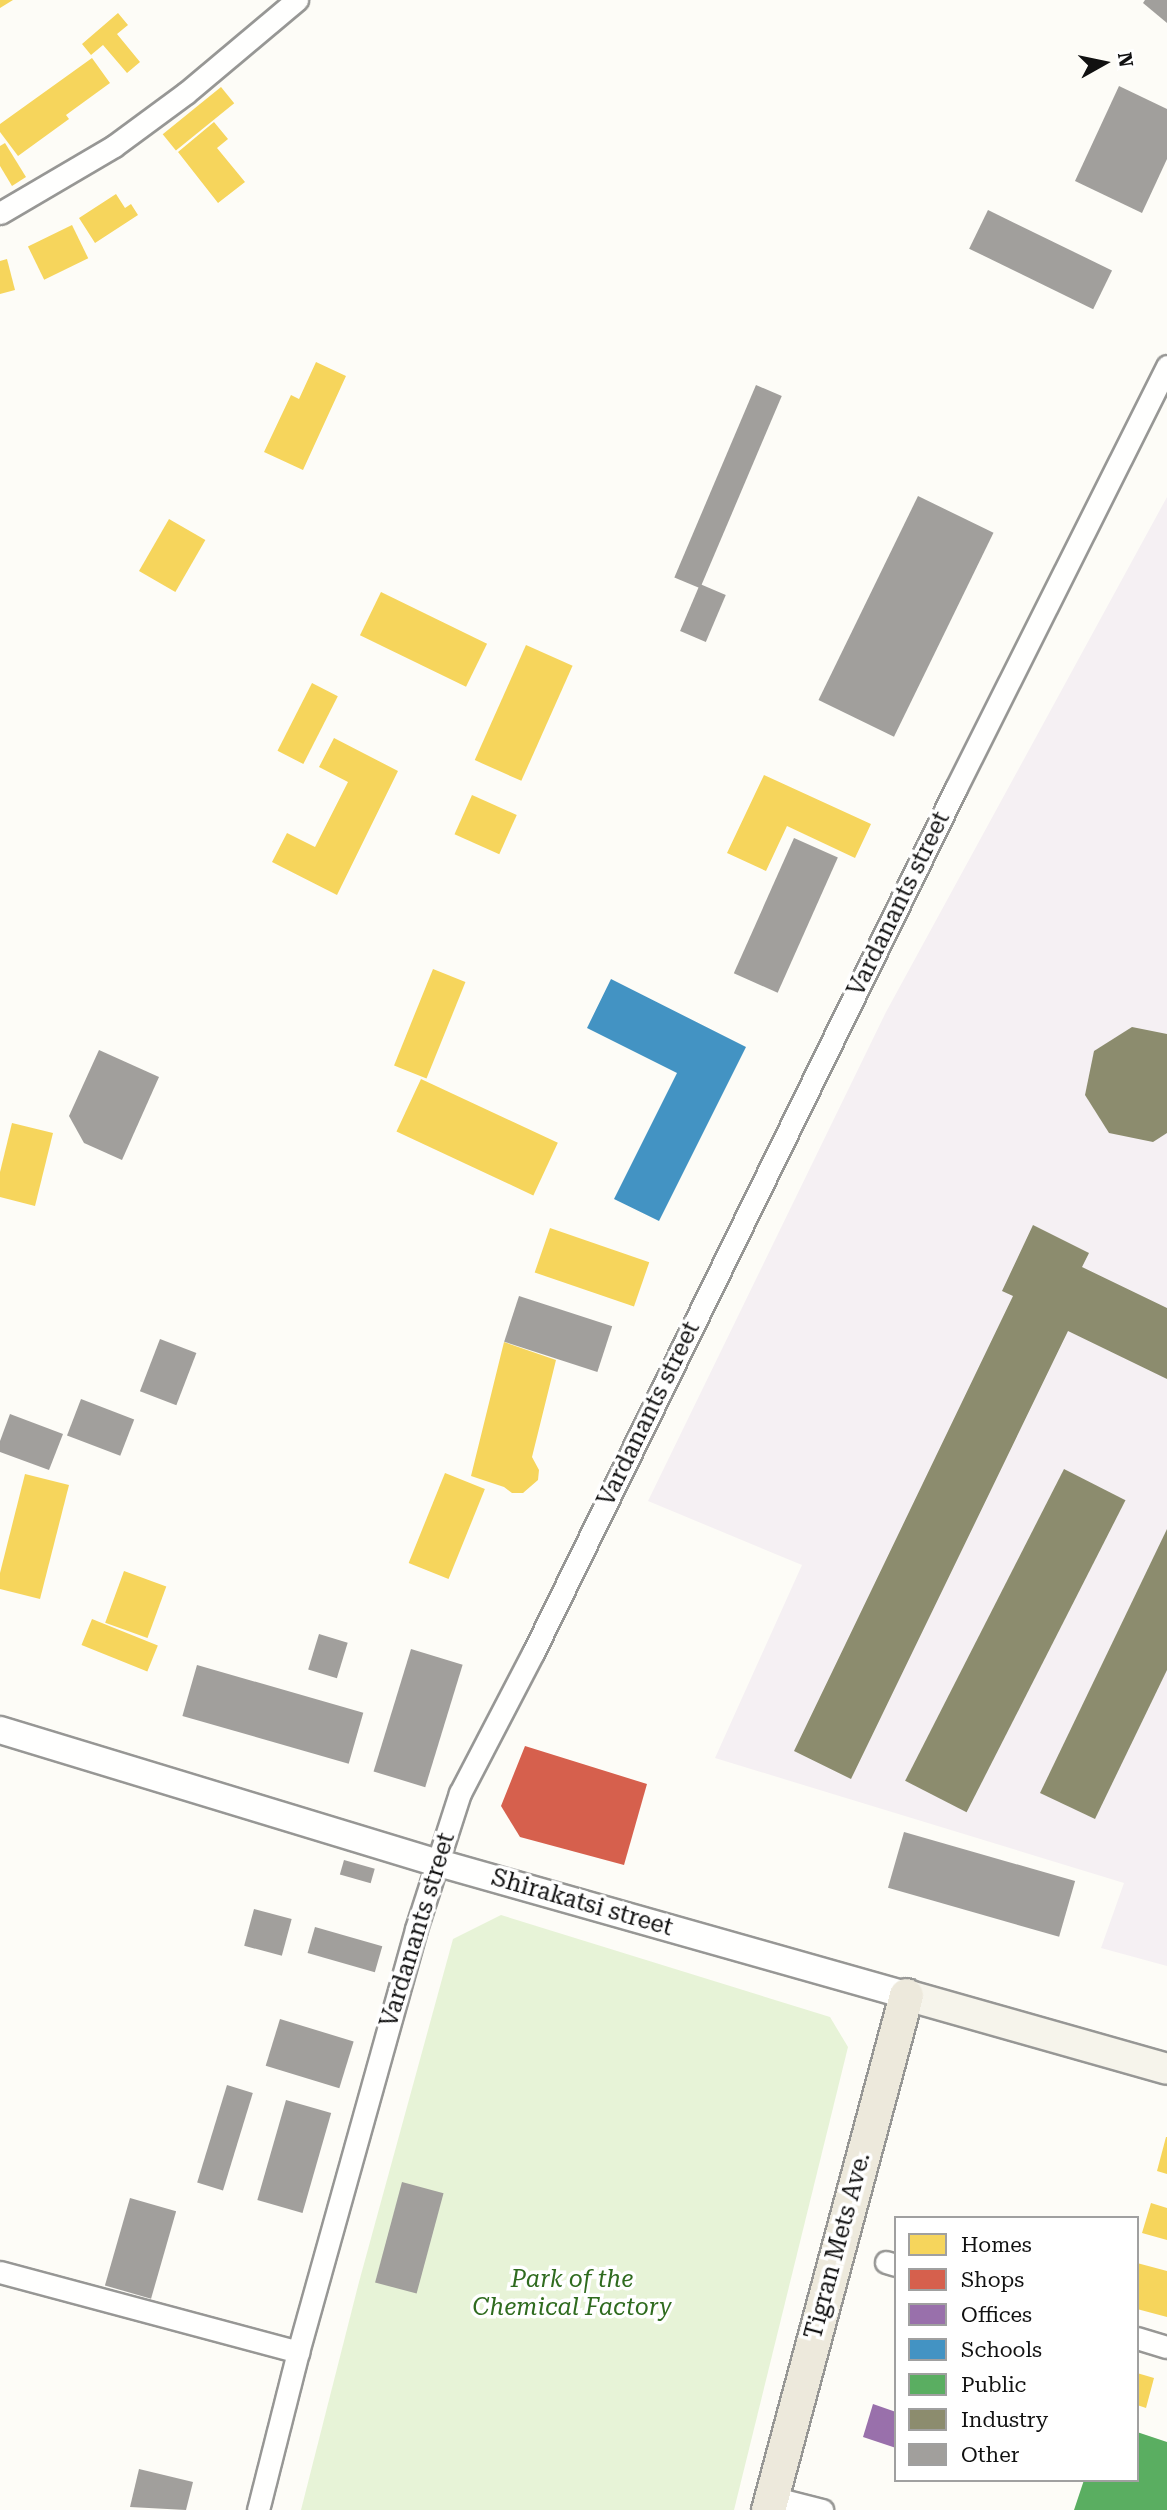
<!DOCTYPE html>
<html>
<head>
<meta charset="utf-8">
<style>
	body { margin:0 }
	#map { position:relative; width:1167px; height:2510px; overflow:hidden; background:#fdfcf7; font-family:"Roboto Serif",serif }
	div>[style] { position:absolute }
	.industrial>* { inset:0; background:#f5f0f3 }
	.green>* { inset:0; background:#e7f3d7 }
	.homes>* { inset:0; background:#f6d55c; transform-origin:0 0 }
	.shops>* { inset:0; background:#d6604d }
	.offices>* { inset:0; background:#9970ab }
	.schools>* { inset:0; background:#4393c3 }
	.public>* { inset:0; background:#5aae61 }
	.industry>* { inset:0; background:#8c8c6e; transform-origin:0 0 }
	.building>* { inset:0; background:#a19f9c; transform-origin:0 0 }
	.roads { filter:drop-shadow(2px 0 #979795) drop-shadow(-2px 0 #979795) drop-shadow(0 2px #979795) drop-shadow(0 -2px #979795) }
	.minor>* { height:21px; margin:-10.5px; padding:0 10.5px; transform-origin:10.5px; border-radius:10.5px; background:#fffffe }
	.tertiary>* { height:26px; margin:-13px; padding:0 13px; transform-origin:13px; border-radius:13px; background:#fffffe }
	.secondary>* { height:30px; margin:-15px; padding:0 15px; transform-origin:15px; border-radius:15px; background:#f6f4eb }
	.primary>* { height:33px; margin:-16.5px; padding:0 16.5px; transform-origin:16.5px; border-radius:16.5px; background:#ede9dc }
	span { translate:-50% -50%; white-space:nowrap; text-align:center; line-height:1.15; -webkit-text-stroke:7px #fff; paint-order:stroke }
	.street-label { font-size:24px; color:#111 }
	.park-label { font-size:24px; color:#2f6b1f; font-style:italic }
	.legend { position:absolute; left:894px; top:2216px; width:245px; height:266px; box-sizing:border-box; background:#fff; border:2px solid #a0a0a0; margin:0; padding:9px 12px; list-style:none; font-size:21px; color:#111 }
	.legend li { display:flex; align-items:center; gap:14px; height:35px }
	.legend b { width:35px; border:2px solid #a0a0a0 }
	.north { position:absolute; left:1069px; top:28px; width:70px; height:70px; -webkit-text-stroke:5px #fff; paint-order:stroke; rotate:81deg; font-size:19px; font-weight:700; line-height:28px; text-align:center; color:#111 }
	.north::after { content:''; display:block; margin:auto; width:24px; height:32px; background:#111; clip-path:polygon(50% 0,100% 100%,50% 72%,0 100%) }
</style>
</head>
<body>
<div id="map">
	<div class="industrial">
		<i style="clip-path:polygon(1167px 497px,1167px 1966px,1101px 1948px,1124px 1883px,715px 1758px,802px 1565px,648px 1501px,886px 1012px)"></i>
	</div>
	<div class="green">
		<i style="clip-path:polygon(501px 1915px,830px 2017px,848px 2047px,734px 2510px,301px 2510px,359px 2282px,453px 1939px)"></i>
	</div>
	<div class="homes">
		<i style="clip-path:polygon(0 0,13px 0,0 8px)"></i>
		<i style="clip-path:polygon(118px 13px,128px 25px,117px 34px,140px 62px,127px 73px,103px 45px,91px 55px,82px 44px)"></i>
		<i style="clip-path:polygon(92px 58px,110px 83px,66px 115px,69px 119px,18px 156px,0 132px,0 124px)"></i>
		<i style="left:221px;top:87px;width:21px;height:75px;rotate:51deg"></i>
		<i style="clip-path:polygon(214px 122px,228px 139px,217px 148px,245px 182px,218px 203px,178px 152px)"></i>
		<i style="clip-path:polygon(5px 143px,26px 177px,12px 186px,0 166px,0 146px)"></i>
		<i style="clip-path:polygon(116px 194px,125px 208px,131px 204px,138px 215px,95px 243px,79px 218px)"></i>
		<i style="left:72px;top:225px;width:37px;height:49px;rotate:64deg"></i>
		<i style="clip-path:polygon(7px 259px,15px 290px,0 294px,0 261px)"></i>
		<i style="clip-path:polygon(316px 362px,346px 376px,303px 470px,264px 452px,291px 395px,299px 399px)"></i>
		<i style="left:169px;top:519px;width:42px;height:60px;rotate:30deg"></i>
		<i style="left:381px;top:592px;width:118px;height:48px;rotate:26deg"></i>
		<i style="left:526px;top:645px;width:51px;height:126px;rotate:24deg"></i>
		<i style="left:312px;top:683px;width:29px;height:76px;rotate:27deg"></i>
		<i style="clip-path:polygon(334px 738px,398px 771px,337px 895px,272px 862px,287px 833px,315px 847px,348px 782px,319px 767px)"></i>
		<i style="clip-path:polygon(764px 775px,871px 824px,855px 858px,787px 826px,766px 871px,727px 853px)"></i>
		<i style="left:472px;top:795px;width:49px;height:43px;rotate:24deg"></i>
		<i style="left:433px;top:969px;width:35px;height:104px;rotate:22deg"></i>
		<i style="left:421px;top:1079px;width:151px;height:58px;rotate:25deg"></i>
		<i style="clip-path:polygon(12px 1123px,53px 1133px,35px 1206px,0 1197px,0 1172px)"></i>
		<i style="left:550px;top:1228px;width:105px;height:47px;rotate:19deg"></i>
		<i style="clip-path:polygon(504px 1342px,556px 1360px,532px 1457px,539px 1470px,538px 1480px,523px 1493px,512px 1493px,504px 1487px,471px 1476px)"></i>
		<i style="left:445px;top:1473px;width:43px;height:97px;rotate:22deg"></i>
		<i style="clip-path:polygon(25px 1474px,69px 1485px,40px 1599px,0 1589px,0 1573px)"></i>
		<i style="left:124px;top:1571px;width:45px;height:55px;rotate:20deg"></i>
		<i style="left:92px;top:1619px;width:71px;height:28px;rotate:22deg"></i>
		<i style="clip-path:polygon(1166px 2137px,1167px 2137px,1167px 2174px,1157px 2171px)"></i>
		<i style="clip-path:polygon(1151px 2203px,1167px 2208px,1167px 2240px,1142px 2233px)"></i>
		<i style="clip-path:polygon(1137px 2263px,1167px 2271px,1167px 2317px,1137px 2309px)"></i>
		<i style="clip-path:polygon(1137px 2373px,1154px 2378px,1146px 2408px,1137px 2405px)"></i>
	</div>
	<div class="shops">
		<i style="clip-path:polygon(525px 1746px,647px 1784px,624px 1865px,520px 1837px,501px 1806px)"></i>
	</div>
	<div class="offices">
		<i style="clip-path:polygon(873px 2404px,896px 2412px,896px 2448px,863px 2437px)"></i>
	</div>
	<div class="schools">
		<i style="clip-path:polygon(611px 979px,746px 1047px,659px 1221px,614px 1199px,677px 1073px,587px 1028px)"></i>
	</div>
	<div class="public">
		<i style="clip-path:polygon(1137px 2432px,1167px 2442px,1167px 2510px,1074px 2510px,1084px 2480px,1137px 2480px)"></i>
	</div>
	<div class="industry">
		<i style="clip-path:polygon(1132px 1027px,1167px 1034px,1167px 1133px,1153px 1142px,1109px 1133px,1085px 1095px,1094px 1051px)"></i>
		<i style="clip-path:polygon(1033px 1225px,1089px 1253px,1082px 1267px,1167px 1308px,1167px 1379px,1068px 1331px,851px 1779px,794px 1751px,1013px 1296px,1002px 1291px)"></i>
		<i style="left:1064px;top:1469px;width:69px;height:350px;rotate:27deg"></i>
		<i style="clip-path:polygon(1167px 1529px,1167px 1670px,1095px 1819px,1040px 1793px)"></i>
	</div>
	<div class="building">
		<i style="clip-path:polygon(1145px 0,1167px 0,1167px 23px,1143px 3px)"></i>
		<i style="clip-path:polygon(1119px 86px,1167px 109px,1167px 159px,1142px 213px,1075px 181px)"></i>
		<i style="left:988px;top:210px;width:138px;height:43px;rotate:26deg"></i>
		<i style="left:756px;top:385px;width:28px;height:209px;rotate:23deg"></i>
		<i style="left:918px;top:496px;width:84px;height:227px;rotate:26deg"></i>
		<i style="left:700px;top:584px;width:28px;height:51px;rotate:23deg"></i>
		<i style="left:794px;top:838px;width:48px;height:148px;rotate:24deg"></i>
		<i style="clip-path:polygon(99px 1050px,159px 1077px,122px 1160px,84px 1143px,69px 1116px)"></i>
		<i style="left:519px;top:1296px;width:98px;height:48px;rotate:18deg"></i>
		<i style="left:160px;top:1339px;width:39px;height:56px;rotate:21deg"></i>
		<i style="left:81px;top:1399px;width:57px;height:39px;rotate:21deg"></i>
		<i style="clip-path:polygon(10px 1414px,63px 1434px,49px 1470px,0 1452px,0 1441px)"></i>
		<i style="left:319px;top:1634px;width:30px;height:37px;rotate:17deg"></i>
		<i style="left:411px;top:1649px;width:54px;height:128px;rotate:17deg"></i>
		<i style="left:197px;top:1665px;width:173px;height:53px;rotate:16deg"></i>
		<i style="left:904px;top:1832px;width:178px;height:58px;rotate:16deg"></i>
		<i style="left:344px;top:1860px;width:32px;height:15px;rotate:16deg"></i>
		<i style="left:254px;top:1909px;width:39px;height:38px;rotate:15deg"></i>
		<i style="left:315px;top:1927px;width:70px;height:27px;rotate:16deg"></i>
		<i style="left:280px;top:2019px;width:77px;height:49px;rotate:17deg"></i>
		<i style="left:227px;top:2085px;width:27px;height:102px;rotate:17deg"></i>
		<i style="left:286px;top:2100px;width:47px;height:104px;rotate:16deg"></i>
		<i style="left:402px;top:2182px;width:43px;height:104px;rotate:15deg"></i>
		<i style="left:130px;top:2198px;width:48px;height:91px;rotate:16deg"></i>
		<i style="clip-path:polygon(139px 2469px,193px 2482px,186px 2510px,130px 2507px)"></i>
	</div>
	<div class="roads">
		<div class="minor">
			<i style="left:0;top:213px;width:132px;rotate:-30.4deg"></i>
			<i style="left:114px;top:146px;width:89px;rotate:-36.4deg"></i>
			<i style="left:186px;top:93px;width:145px;rotate:-40deg"></i>
			<i style="left:886px;top:2262px;width:10px;rotate:17deg"></i>
			<i style="left:0;top:2272px;width:309px;rotate:15deg"></i>
			<i style="left:1137px;top:2338px;width:31px;rotate:17deg"></i>
			<i style="left:771px;top:2497px;width:53px;rotate:14.3deg"></i>
			<i style="left:258px;top:2510px;width:163px;rotate:-75.8deg"></i>
			<i style="left:298px;top:2352px;width:439px;rotate:-74.4deg"></i>
			<i style="left:416px;top:1929px;width:143px;rotate:-72.1deg"></i>
			<i style="left:460px;top:1793px;width:158px;rotate:-62.5deg"></i>
			<i style="left:533px;top:1653px;width:963px;rotate:-63.94deg"></i>
			<i style="left:956px;top:788px;width:472px;rotate:-63.4deg"></i>
		</div>
		<div class="tertiary">
			<i style="left:0;top:1730px;width:459px;rotate:16.9deg"></i>
			<i style="left:439px;top:1863px;width:485px;rotate:15.8deg"></i>
		</div>
		<div class="secondary">
			<i style="left:906px;top:1995px;width:271px;rotate:15.8deg"></i>
		</div>
		<div class="primary">
			<i style="left:768px;top:2510px;width:533px;rotate:-75deg"></i>
		</div>
	</div>
	<div class="street-label">
		<span style="left:899px;top:904px;rotate:-64deg">Vardanants street</span>
		<span style="left:649px;top:1414px;rotate:-64deg">Vardanants street</span>
		<span style="left:582px;top:1903px;rotate:16deg">Shirakatsi street</span>
		<span style="left:418px;top:1930px;rotate:-73deg">Vardanants street</span>
		<span style="left:838px;top:2246px;rotate:-75deg">Tigran Mets Ave.</span>
	</div>
	<div class="park-label">
		<span style="left:572px;top:2294px">Park of the<br>Chemical Factory</span>
	</div>
	<ul class="legend">
	<li><b style="height:19px;background:#f6d55c"></b>Homes</li>
	<li><b style="height:19px;background:#d6604d"></b>Shops</li>
	<li><b style="height:19px;background:#9970ab"></b>Offices</li>
	<li><b style="height:19px;background:#4393c3"></b>Schools</li>
	<li><b style="height:19px;background:#5aae61"></b>Public</li>
	<li><b style="height:19px;background:#8c8c6e"></b>Industry</li>
	<li><b style="height:19px;background:#a19f9c"></b>Other</li>
	</ul>
	<div class="north">N</div>
</div>
</body>
</html>
